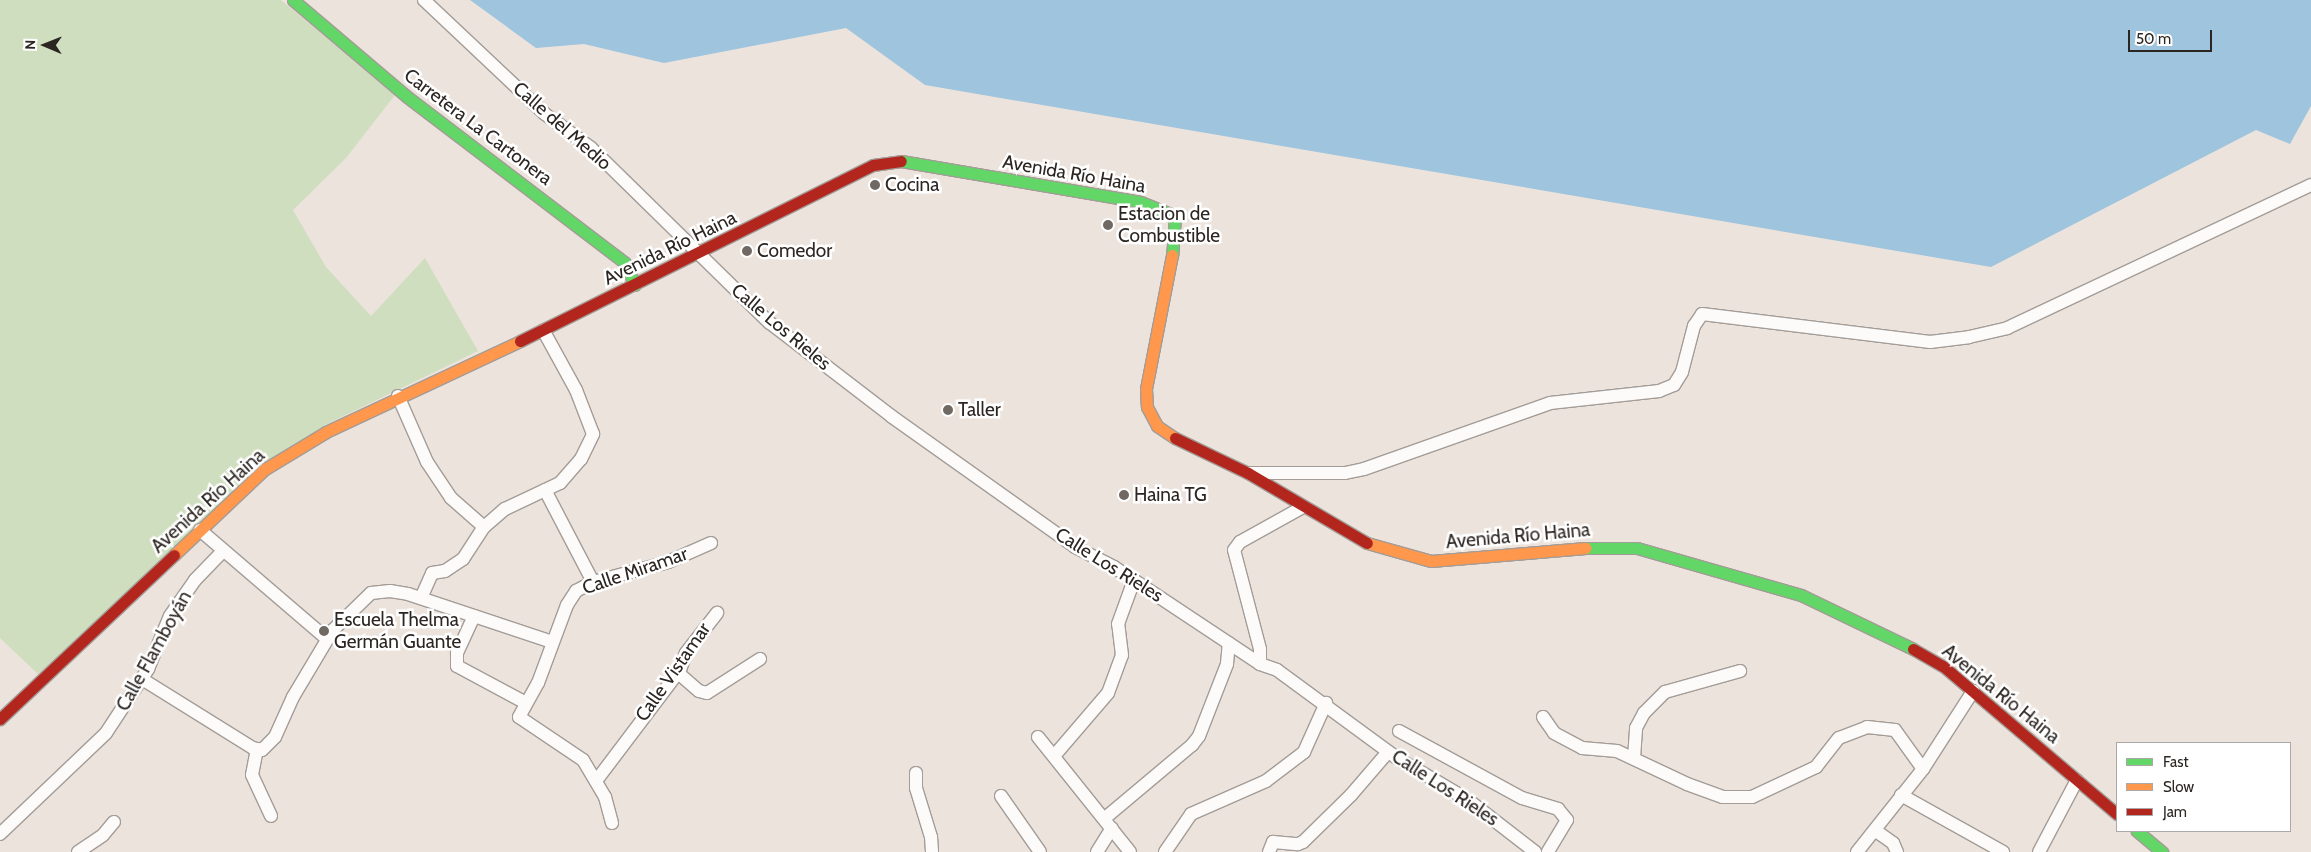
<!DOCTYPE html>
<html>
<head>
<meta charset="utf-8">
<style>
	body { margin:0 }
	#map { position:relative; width:2311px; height:852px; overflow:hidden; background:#ece3dc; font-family:Cabin,sans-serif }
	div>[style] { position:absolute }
	.green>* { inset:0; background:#d0dec0 }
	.water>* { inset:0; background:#9ec4de }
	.roads { filter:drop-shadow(1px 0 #a39c97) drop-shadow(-1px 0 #a39c97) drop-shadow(0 1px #a39c97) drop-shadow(0 -1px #a39c97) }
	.street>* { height:12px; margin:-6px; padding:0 6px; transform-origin:6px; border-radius:6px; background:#fcfbfa }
	.fast>* { height:11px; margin:-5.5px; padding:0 5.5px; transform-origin:5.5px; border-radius:5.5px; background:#63d668 }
	.slow>* { height:11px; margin:-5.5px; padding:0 5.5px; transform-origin:5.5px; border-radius:5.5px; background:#ff974d }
	.jam>* { height:11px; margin:-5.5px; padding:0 5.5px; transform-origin:5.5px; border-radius:5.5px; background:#b3261e }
	.dots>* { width:14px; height:14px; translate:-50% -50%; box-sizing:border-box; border:2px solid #fff; border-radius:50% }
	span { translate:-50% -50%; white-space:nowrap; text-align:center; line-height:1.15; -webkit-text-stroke:5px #fff; paint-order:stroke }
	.street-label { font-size:19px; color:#2c2622 }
	.poi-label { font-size:19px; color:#2c2622 }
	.left { translate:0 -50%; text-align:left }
	.legend { position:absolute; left:2116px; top:742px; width:175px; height:90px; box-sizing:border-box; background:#fff; border:1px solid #aba8a7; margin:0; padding:6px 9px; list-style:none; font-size:15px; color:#2c2622 }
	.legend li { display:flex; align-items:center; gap:10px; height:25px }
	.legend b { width:25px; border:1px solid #aba8a7 }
	.north { position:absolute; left:20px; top:20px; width:50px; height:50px; -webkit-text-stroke:4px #fff; paint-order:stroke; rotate:271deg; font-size:14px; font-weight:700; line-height:20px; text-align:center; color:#2c2622 }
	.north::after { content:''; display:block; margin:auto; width:18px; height:22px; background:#2c2622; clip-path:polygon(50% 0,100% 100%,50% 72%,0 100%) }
	.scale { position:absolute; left:2128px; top:30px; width:84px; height:22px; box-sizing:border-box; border:2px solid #2c2622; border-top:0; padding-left:6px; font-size:15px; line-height:18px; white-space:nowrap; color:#2c2622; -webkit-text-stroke:4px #fff; paint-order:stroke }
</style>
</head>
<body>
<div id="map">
	<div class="green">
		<i style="clip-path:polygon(0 0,281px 0,395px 95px,346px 158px,293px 210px,326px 267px,371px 316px,425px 258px,478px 351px,325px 425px,38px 674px,0 638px)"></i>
	</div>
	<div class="water">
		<i style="clip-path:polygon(470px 0,2311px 0,2311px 106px,2290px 144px,2256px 130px,1991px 267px,925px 85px,846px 28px,664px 63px,584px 44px,536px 48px)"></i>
	</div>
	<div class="roads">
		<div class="street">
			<i style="left:424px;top:0;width:166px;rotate:43.3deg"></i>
			<i style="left:545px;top:114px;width:57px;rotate:36.5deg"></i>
			<i style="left:591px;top:148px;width:250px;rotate:44.4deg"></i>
			<i style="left:770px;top:323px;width:153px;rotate:37.5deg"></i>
			<i style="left:891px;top:416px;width:226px;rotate:35.4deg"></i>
			<i style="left:1075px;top:547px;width:44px;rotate:27.1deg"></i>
			<i style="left:1114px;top:567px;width:175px;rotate:33.6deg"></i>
			<i style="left:1260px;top:664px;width:18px;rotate:19deg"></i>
			<i style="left:1277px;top:670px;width:149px;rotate:36.3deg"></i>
			<i style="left:1397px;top:758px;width:82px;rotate:30.6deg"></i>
			<i style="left:1468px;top:800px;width:85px;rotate:37.8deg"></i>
			<i style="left:398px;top:396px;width:72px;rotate:66.3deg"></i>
			<i style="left:427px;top:462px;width:43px;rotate:56.3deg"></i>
			<i style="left:451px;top:498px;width:44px;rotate:41.3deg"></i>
			<i style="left:1250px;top:473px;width:95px"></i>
			<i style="left:1345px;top:473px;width:19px;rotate:-12deg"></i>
			<i style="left:1364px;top:469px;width:197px;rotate:-19.5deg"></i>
			<i style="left:1550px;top:403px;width:110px;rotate:-6.3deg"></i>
			<i style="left:1659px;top:391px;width:16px;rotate:-22deg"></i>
			<i style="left:1674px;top:385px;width:15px;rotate:-58deg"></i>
			<i style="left:1682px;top:372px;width:48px;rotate:-75.4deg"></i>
			<i style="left:1694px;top:326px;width:14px;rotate:-56deg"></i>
			<i style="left:1702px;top:314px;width:230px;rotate:7deg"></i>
			<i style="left:1930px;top:342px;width:39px;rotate:-7deg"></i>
			<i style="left:1969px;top:337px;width:39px;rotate:-13deg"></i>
			<i style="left:2007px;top:328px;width:336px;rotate:-25.2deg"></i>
			<i style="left:545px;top:490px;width:104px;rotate:62.4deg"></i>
			<i style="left:200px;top:530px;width:167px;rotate:40.6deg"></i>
			<i style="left:421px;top:598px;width:27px;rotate:-66deg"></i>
			<i style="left:432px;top:573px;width:13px;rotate:-9deg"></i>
			<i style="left:445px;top:571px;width:22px;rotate:-34deg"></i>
			<i style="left:463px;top:559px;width:38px;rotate:-57deg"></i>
			<i style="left:484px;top:527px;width:28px;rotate:-41deg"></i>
			<i style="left:505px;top:509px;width:61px;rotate:-25.3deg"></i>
			<i style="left:560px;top:483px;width:32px;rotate:-49deg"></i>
			<i style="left:581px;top:459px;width:28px;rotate:-64deg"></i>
			<i style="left:593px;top:434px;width:47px;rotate:-111.1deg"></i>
			<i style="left:576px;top:390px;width:68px;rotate:-118.8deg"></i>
			<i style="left:474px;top:616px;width:41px;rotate:114.7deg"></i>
			<i style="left:457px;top:653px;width:13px;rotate:90deg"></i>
			<i style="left:457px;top:666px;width:78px;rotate:28.2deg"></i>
			<i style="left:1260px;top:664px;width:15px;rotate:-90deg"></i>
			<i style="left:1260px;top:649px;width:102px;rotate:-104.7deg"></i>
			<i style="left:1234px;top:550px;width:10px;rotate:-53deg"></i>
			<i style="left:1240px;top:542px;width:72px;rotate:-29.1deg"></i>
			<i style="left:677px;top:672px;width:29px;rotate:41deg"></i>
			<i style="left:699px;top:691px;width:8px;rotate:14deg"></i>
			<i style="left:707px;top:693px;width:63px;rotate:-32.7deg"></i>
			<i style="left:142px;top:679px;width:131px;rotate:31.9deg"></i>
			<i style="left:253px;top:748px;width:9px;rotate:13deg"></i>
			<i style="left:262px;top:750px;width:18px;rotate:-45deg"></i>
			<i style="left:275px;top:737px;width:44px;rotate:-65.8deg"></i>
			<i style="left:293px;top:697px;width:78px;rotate:-59.2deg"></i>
			<i style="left:333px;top:630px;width:53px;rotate:-44.2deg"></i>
			<i style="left:371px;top:593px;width:19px;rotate:-6deg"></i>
			<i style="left:390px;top:591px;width:18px;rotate:9deg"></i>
			<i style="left:408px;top:594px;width:152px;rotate:18.4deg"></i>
			<i style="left:1543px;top:717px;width:19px;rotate:55deg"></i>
			<i style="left:1554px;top:733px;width:32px;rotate:28deg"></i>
			<i style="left:1582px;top:748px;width:35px;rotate:5deg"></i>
			<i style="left:1617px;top:751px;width:77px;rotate:25.2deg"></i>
			<i style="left:1687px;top:784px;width:38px;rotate:20deg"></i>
			<i style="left:1723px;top:797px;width:29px"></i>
			<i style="left:1752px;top:797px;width:71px;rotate:-25.1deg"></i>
			<i style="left:1816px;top:767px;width:37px;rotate:-52deg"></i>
			<i style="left:1839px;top:738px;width:30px;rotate:-21deg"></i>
			<i style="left:1867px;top:727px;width:28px;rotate:6deg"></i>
			<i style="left:1895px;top:730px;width:48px;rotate:54.3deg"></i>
			<i style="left:1399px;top:731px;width:140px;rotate:28.6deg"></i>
			<i style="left:1522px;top:798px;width:38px;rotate:17deg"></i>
			<i style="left:1558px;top:809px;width:14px;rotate:51deg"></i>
			<i style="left:1567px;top:820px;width:37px;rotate:121deg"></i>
			<i style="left:1038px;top:737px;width:147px;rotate:51.3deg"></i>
			<i style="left:257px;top:749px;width:26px;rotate:101deg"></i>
			<i style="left:252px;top:775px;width:45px;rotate:65.1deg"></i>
			<i style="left:1054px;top:756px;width:83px;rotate:-49.4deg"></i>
			<i style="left:1108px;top:693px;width:40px;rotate:-69.8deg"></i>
			<i style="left:1122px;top:655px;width:31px;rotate:-97deg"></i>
			<i style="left:1118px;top:624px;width:47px;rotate:-70deg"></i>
			<i style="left:1634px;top:758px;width:30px;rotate:-86deg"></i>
			<i style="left:1636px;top:728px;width:17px;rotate:-62deg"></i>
			<i style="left:1644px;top:713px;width:30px;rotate:-45deg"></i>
			<i style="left:1665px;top:692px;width:78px;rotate:-15.6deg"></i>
			<i style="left:916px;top:773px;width:15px;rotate:90deg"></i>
			<i style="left:916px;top:788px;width:51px;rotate:73deg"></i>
			<i style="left:931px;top:837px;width:15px;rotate:86deg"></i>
			<i style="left:596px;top:781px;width:139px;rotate:-52.9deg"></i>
			<i style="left:680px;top:670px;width:18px;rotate:-71deg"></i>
			<i style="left:686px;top:653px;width:51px;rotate:-52.2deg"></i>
			<i style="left:1901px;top:795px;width:117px;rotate:29.2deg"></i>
			<i style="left:1001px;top:796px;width:68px;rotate:55.1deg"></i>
			<i style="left:1105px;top:818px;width:114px;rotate:-40deg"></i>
			<i style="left:1192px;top:745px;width:11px;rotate:-52deg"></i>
			<i style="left:1199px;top:736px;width:77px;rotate:-68.7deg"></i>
			<i style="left:1227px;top:664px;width:21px;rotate:-85deg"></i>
			<i style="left:612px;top:823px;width:27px;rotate:-105deg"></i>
			<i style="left:605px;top:797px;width:43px;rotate:-120.7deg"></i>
			<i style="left:583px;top:760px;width:77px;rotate:-146.1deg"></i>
			<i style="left:519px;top:717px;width:39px;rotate:-61deg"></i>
			<i style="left:538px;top:683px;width:83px;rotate:-69.6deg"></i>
			<i style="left:567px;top:605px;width:17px;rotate:-57deg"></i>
			<i style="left:576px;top:591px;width:19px;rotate:-28deg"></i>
			<i style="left:593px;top:582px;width:78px;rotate:-14.9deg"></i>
			<i style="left:668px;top:562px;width:47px;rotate:-23.8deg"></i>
			<i style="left:1876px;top:831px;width:21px;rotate:35deg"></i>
			<i style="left:1893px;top:843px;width:10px;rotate:66deg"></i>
			<i style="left:0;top:834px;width:146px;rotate:-43.6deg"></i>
			<i style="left:106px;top:733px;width:77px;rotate:-56.7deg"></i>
			<i style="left:148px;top:669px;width:57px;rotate:-67.5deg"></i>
			<i style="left:170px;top:616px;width:44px;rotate:-55.2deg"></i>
			<i style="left:195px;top:580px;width:40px;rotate:-46deg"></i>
			<i style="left:78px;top:852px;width:30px;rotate:-34deg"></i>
			<i style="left:103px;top:835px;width:17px;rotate:-50deg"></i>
			<i style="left:1097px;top:852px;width:28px;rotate:-58deg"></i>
			<i style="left:1165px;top:852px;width:46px;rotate:-55.6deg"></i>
			<i style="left:1191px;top:814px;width:82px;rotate:-23.7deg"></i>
			<i style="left:1266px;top:781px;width:48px;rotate:-37.3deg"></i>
			<i style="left:1304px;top:752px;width:54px;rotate:-65.8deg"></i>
			<i style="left:1269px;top:852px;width:11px;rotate:-68deg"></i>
			<i style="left:1273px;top:842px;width:25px;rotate:5deg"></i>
			<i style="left:1298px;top:844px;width:5px;rotate:-22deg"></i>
			<i style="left:1303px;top:842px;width:67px;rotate:-44.4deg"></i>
			<i style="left:1351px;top:795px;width:57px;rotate:-49.3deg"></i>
			<i style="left:1857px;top:852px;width:106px;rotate:-51.5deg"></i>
			<i style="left:1923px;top:769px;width:93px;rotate:-57.3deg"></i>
			<i style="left:2039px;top:852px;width:81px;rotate:-62.2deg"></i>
		</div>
		<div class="fast">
			<i style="left:293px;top:0;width:148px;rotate:40.3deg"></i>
			<i style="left:406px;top:96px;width:275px;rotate:37.3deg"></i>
			<i style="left:625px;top:263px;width:24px;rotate:66deg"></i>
			<i style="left:901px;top:161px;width:243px;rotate:9.7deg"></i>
			<i style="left:1141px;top:202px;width:37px;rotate:22deg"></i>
			<i style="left:1175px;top:216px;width:39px;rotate:94deg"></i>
			<i style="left:1585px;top:548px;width:52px"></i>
			<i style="left:1637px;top:548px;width:171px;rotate:16deg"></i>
			<i style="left:1801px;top:595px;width:124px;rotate:25.7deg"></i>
			<i style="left:2137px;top:831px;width:33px;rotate:40deg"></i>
		</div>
		<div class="slow">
			<i style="left:1172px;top:255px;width:136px;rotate:101deg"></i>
			<i style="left:1146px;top:389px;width:18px;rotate:87deg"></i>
			<i style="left:1147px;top:407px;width:21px;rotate:62deg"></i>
			<i style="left:1157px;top:426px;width:22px;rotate:34deg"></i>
			<i style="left:1367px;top:543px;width:66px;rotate:15.7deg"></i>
			<i style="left:1431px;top:561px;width:155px;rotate:-4.8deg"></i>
			<i style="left:174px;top:555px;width:125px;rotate:-43.4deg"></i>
			<i style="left:265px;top:469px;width:71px;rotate:-31.2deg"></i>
			<i style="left:326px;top:432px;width:214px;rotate:-25.1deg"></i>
		</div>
		<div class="jam">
			<i style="left:520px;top:341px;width:394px;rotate:-26.5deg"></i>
			<i style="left:873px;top:165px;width:28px;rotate:-8deg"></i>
			<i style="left:1175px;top:438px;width:81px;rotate:25.6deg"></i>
			<i style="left:1248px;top:473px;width:138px;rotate:30.5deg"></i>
			<i style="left:1913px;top:649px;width:34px;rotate:30deg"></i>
			<i style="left:1943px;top:666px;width:228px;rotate:40.4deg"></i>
			<i style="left:0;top:719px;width:239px;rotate:-43.3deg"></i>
		</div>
	</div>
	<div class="dots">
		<i style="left:875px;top:185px;background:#6f6863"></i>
		<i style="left:1108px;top:225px;background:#6f6863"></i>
		<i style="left:747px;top:251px;background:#6f6863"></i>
		<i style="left:948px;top:410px;background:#6f6863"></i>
		<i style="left:1124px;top:495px;background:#6f6863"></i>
		<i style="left:324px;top:631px;background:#6f6863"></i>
	</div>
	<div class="street-label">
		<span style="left:562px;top:126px;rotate:41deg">Calle del Medio</span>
		<span style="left:478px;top:127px;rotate:37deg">Carretera La Cartonera</span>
		<span style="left:1074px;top:174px;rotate:10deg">Avenida Río Haina</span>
		<span style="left:670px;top:248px;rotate:-26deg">Avenida Río Haina</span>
		<span style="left:781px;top:327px;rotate:40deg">Calle Los Rieles</span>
		<span style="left:208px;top:501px;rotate:-42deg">Avenida Río Haina</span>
		<span style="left:1518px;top:536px;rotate:-5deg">Avenida Río Haina</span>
		<span style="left:1109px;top:565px;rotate:32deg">Calle Los Rieles</span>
		<span style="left:635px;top:571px;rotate:-19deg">Calle Miramar</span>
		<span style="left:154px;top:651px;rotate:-61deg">Calle Flamboyán</span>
		<span style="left:673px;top:672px;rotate:-55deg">Calle Vistamar</span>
		<span style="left:2001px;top:694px;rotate:39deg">Avenida Río Haina</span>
		<span style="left:1445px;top:788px;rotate:33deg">Calle Los Rieles</span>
	</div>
	<div class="poi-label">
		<span class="left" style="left:885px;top:185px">Cocina</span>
		<span class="left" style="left:1118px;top:225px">Estacion de<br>Combustible</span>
		<span class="left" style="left:757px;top:251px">Comedor</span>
		<span class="left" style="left:958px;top:410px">Taller</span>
		<span class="left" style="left:1134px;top:495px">Haina TG</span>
		<span class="left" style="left:334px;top:631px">Escuela Thelma<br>Germán Guante</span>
	</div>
	<ul class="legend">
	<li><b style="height:6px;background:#63d668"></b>Fast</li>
	<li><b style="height:6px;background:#ff974d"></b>Slow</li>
	<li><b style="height:6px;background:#b3261e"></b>Jam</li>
	</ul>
	<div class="north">N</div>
	<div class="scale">50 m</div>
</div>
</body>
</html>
